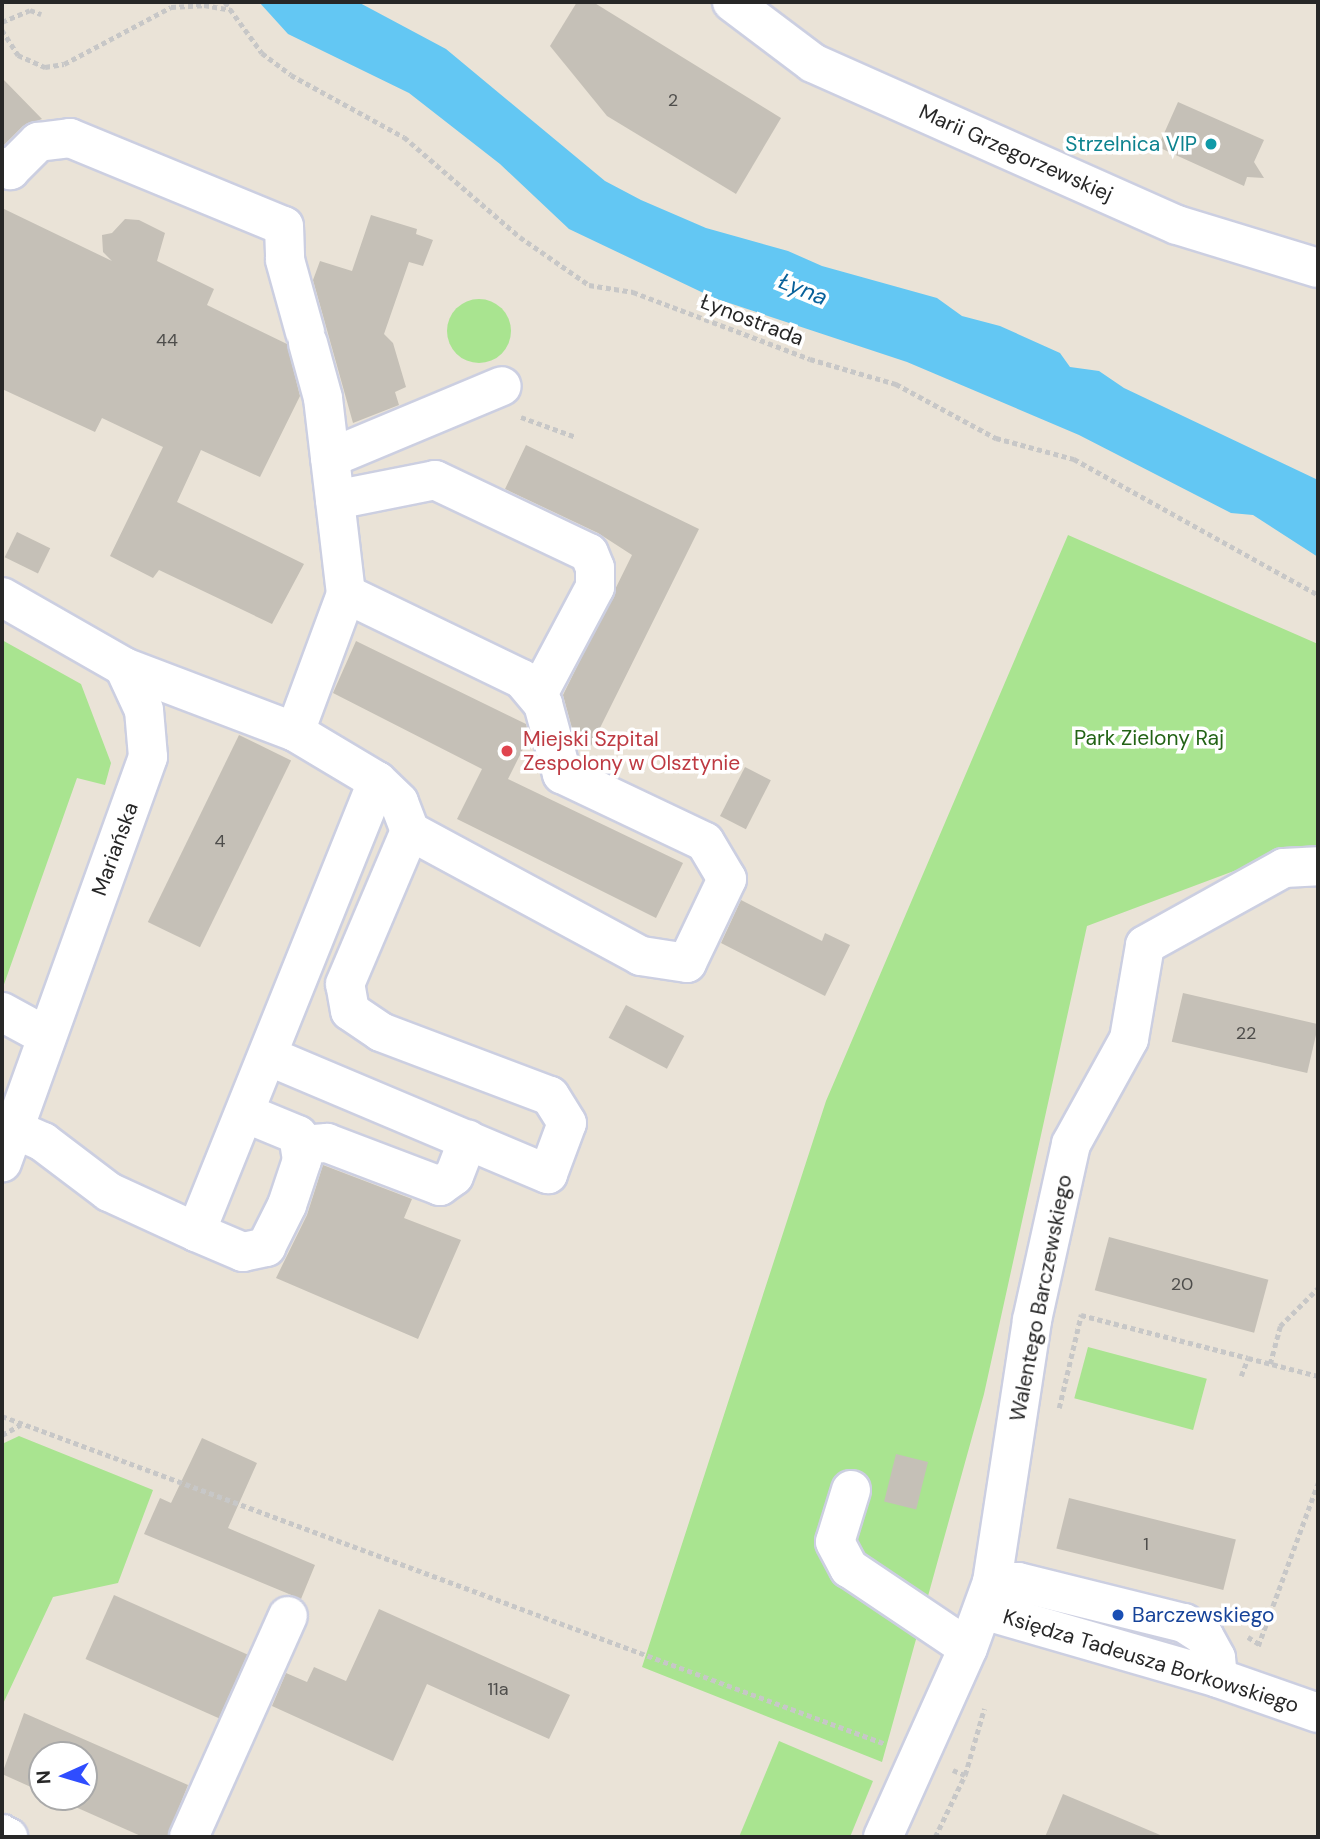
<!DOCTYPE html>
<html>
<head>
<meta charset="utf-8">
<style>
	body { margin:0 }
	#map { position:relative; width:1320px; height:1839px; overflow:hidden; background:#eae3d7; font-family:"DM Sans",sans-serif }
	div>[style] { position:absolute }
	.green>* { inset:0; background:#a9e490; transform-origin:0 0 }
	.round { border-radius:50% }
	.water>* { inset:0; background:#63c7f3 }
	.building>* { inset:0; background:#c5c0b7; transform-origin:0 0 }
	.path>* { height:4.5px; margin-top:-2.25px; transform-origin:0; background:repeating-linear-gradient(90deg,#c7c7c7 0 5px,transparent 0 8.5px) }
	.roads { filter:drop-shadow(2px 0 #cccfe1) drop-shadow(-2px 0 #cccfe1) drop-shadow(0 2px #cccfe1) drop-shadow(0 -2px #cccfe1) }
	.minor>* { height:38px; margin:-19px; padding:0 19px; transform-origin:19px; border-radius:19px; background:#fff }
	.dots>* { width:19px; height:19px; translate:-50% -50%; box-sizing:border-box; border:4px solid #fff; border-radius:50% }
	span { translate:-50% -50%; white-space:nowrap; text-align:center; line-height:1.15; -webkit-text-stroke:7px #fff; paint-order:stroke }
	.number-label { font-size:18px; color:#4e4d4b }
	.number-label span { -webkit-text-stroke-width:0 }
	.culture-label { font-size:21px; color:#0d838f }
	.right { translate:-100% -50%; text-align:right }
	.street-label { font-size:21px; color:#272727 }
	.park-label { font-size:21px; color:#236416 }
	.health-label { font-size:21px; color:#be3a42 }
	.left { translate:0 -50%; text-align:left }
	.transit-label { font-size:21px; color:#164399 }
	.water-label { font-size:23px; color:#08619a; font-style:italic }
	.frame { position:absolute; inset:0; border:4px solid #272727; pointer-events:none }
	.north { position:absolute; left:28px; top:1741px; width:70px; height:70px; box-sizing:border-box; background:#fff; border:2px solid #a9a9a9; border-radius:50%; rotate:266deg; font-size:19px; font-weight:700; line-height:28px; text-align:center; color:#272727 }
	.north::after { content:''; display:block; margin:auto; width:24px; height:32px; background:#2f4dff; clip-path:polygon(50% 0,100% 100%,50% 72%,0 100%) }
</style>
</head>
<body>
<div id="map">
	<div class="green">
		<i class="round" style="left:447px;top:299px;width:64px;height:64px"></i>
		<i style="clip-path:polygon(1068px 535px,1318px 644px,1318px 860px,1277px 855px,1087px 926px,984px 1394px,882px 1762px,642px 1667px,826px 1101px)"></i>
		<i style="clip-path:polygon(2px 640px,81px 684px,111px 763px,105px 785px,77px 778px,2px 990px)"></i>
		<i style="left:1088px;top:1347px;width:123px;height:53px;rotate:15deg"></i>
		<i style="clip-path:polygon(19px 1436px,153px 1490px,118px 1583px,53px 1597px,2px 1706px,2px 1444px)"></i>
		<i style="clip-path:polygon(779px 1741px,873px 1781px,850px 1837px,739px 1837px)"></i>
	</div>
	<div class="water">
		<i style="clip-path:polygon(259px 2px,358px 2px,446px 49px,605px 181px,641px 200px,706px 228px,788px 251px,822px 266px,937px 298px,962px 316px,1000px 326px,1060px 353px,1070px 367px,1099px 371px,1124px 388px,1318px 480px,1318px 557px,1253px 515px,1231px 513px,1079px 435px,907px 362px,714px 298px,569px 229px,500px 164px,409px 93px,288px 34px)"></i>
	</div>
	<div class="building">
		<i style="clip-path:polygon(577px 2px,593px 2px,781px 118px,736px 194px,607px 116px,550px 46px)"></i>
		<i style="clip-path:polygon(2px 78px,42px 119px,23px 126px,3px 146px)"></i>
		<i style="clip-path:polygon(1178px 102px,1264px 140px,1254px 162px,1264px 178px,1247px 177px,1244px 186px,1158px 147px)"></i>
		<i style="clip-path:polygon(2px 208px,112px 261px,103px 252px,102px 235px,112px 233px,125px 219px,139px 220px,165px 233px,157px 261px,214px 289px,207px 305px,287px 344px,300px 396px,260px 477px,201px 450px,177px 502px,304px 564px,272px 624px,159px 570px,153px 578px,110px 556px,163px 447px,102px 418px,95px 432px,2px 389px)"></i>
		<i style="clip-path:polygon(371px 215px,417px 229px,416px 234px,433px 240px,423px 266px,409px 262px,384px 334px,393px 343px,406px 387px,395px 392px,399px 405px,353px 423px,313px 280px,320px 261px,352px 271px)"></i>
		<i style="clip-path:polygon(526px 445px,699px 529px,591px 746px,575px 739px,563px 695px,632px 555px,598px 533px,505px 489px)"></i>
		<i style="left:17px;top:532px;width:37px;height:28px;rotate:26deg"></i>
		<i style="clip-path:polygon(356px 641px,526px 724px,529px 737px,508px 779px,683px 863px,656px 918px,457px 819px,482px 769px,333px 693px)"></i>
		<i style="left:239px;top:735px;width:58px;height:208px;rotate:26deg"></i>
		<i style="left:745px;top:767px;width:29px;height:55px;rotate:27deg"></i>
		<i style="clip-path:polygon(741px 900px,822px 941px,825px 933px,850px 945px,825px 996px,721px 943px)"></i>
		<i style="left:1183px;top:993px;width:139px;height:50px;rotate:13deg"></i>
		<i style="left:626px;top:1005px;width:66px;height:37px;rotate:28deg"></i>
		<i style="clip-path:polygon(323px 1165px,412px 1199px,404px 1218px,461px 1240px,418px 1339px,276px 1278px,307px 1215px)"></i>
		<i style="left:1109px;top:1237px;width:165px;height:55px;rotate:15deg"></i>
		<i style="clip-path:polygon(202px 1438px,257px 1463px,228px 1528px,315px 1565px,301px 1599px,144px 1534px,160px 1498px,171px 1503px)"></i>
		<i style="left:896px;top:1454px;width:33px;height:49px;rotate:14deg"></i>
		<i style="left:1069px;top:1498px;width:172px;height:52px;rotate:14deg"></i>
		<i style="left:114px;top:1595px;width:146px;height:70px;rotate:24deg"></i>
		<i style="clip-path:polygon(379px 1609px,570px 1695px,549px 1739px,427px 1684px,393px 1761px,272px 1706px,286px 1673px,307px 1682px,314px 1667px,346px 1681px)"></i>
		<i style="clip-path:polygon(24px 1713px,188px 1785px,167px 1837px,143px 1837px,53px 1797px,84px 1797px,84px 1755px,42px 1755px,42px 1792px,2px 1774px)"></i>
		<i style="clip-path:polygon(1063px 1794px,1165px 1837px,1045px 1837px)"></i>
	</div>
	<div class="path">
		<i style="left:225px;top:2px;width:63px;rotate:54deg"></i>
		<i style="left:262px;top:53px;width:36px;rotate:37deg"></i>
		<i style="left:291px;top:75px;width:129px;rotate:28.8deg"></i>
		<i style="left:404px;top:137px;width:153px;rotate:40.8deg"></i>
		<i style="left:520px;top:237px;width:84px;rotate:34.8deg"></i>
		<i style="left:589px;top:285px;width:45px;rotate:9deg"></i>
		<i style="left:633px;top:292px;width:189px;rotate:20.7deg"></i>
		<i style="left:810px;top:359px;width:90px;rotate:16.2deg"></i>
		<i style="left:896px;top:384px;width:114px;rotate:28.4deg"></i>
		<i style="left:996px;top:438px;width:81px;rotate:15.1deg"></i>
		<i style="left:1074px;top:459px;width:279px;rotate:29.1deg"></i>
		<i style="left:2px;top:22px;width:30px;rotate:-23deg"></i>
		<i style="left:30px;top:10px;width:12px;rotate:20deg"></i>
		<i style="left:2px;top:30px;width:30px;rotate:57deg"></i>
		<i style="left:18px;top:55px;width:30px;rotate:24deg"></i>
		<i style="left:45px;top:67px;width:19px;rotate:-9deg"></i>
		<i style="left:64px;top:64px;width:121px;rotate:-28deg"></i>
		<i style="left:171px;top:7px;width:33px;rotate:-3deg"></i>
		<i style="left:204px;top:5px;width:27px;rotate:10deg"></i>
		<i style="left:521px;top:417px;width:59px;rotate:20deg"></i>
		<i style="left:1270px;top:1364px;width:39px;rotate:-75deg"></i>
		<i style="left:1280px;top:1326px;width:54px;rotate:-45deg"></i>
		<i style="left:1241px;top:1376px;width:19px;rotate:-69deg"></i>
		<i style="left:1248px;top:1358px;width:72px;rotate:14.4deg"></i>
		<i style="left:1059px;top:1408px;width:96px;rotate:-76.7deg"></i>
		<i style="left:1081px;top:1315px;width:172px;rotate:14.4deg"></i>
		<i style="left:2px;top:1416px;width:943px;rotate:20.36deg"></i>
		<i style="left:2px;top:1435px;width:21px;rotate:-29deg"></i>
		<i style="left:1248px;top:1637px;width:13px;rotate:32deg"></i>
		<i style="left:1258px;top:1646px;width:174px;rotate:-69.8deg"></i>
		<i style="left:953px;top:1770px;width:13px;rotate:23deg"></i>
		<i style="left:935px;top:1837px;width:69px;rotate:-64.2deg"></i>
		<i style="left:965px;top:1775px;width:69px;rotate:-73.9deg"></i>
	</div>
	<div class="roads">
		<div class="minor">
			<i style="left:732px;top:2px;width:101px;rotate:37deg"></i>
			<i style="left:813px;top:63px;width:398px;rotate:24deg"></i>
			<i style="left:1177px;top:225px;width:147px;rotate:17deg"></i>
			<i style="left:2px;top:167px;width:9px;rotate:21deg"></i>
			<i style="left:10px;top:170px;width:40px;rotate:-45deg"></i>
			<i style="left:38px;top:142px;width:32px;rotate:-7deg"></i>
			<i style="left:70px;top:138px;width:231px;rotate:22.4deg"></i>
			<i style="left:284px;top:226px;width:34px;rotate:88deg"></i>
			<i style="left:285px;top:260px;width:75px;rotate:74.5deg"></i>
			<i style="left:330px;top:458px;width:186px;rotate:-22.7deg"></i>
			<i style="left:335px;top:500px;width:102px;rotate:-11.3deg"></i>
			<i style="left:435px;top:480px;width:170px;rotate:25.4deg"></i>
			<i style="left:589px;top:553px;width:16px;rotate:68deg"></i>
			<i style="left:595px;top:568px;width:19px;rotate:90deg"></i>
			<i style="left:595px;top:587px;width:121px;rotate:118deg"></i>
			<i style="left:346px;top:594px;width:195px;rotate:25.8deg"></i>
			<i style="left:522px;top:679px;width:33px;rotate:50deg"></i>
			<i style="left:543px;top:704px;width:73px;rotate:74.8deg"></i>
			<i style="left:562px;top:774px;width:158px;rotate:25.4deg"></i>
			<i style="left:705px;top:842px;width:43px;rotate:59.3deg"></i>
			<i style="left:727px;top:879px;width:93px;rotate:115.5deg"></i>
			<i style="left:687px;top:963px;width:47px;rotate:-171.3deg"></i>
			<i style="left:641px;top:956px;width:263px;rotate:-151.6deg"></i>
			<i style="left:410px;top:831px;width:31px;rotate:-111deg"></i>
			<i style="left:399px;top:802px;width:30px;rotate:-136deg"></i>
			<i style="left:2px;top:597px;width:141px;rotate:29.8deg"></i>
			<i style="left:124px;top:667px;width:47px;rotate:65.1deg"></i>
			<i style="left:144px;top:710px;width:47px;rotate:85.1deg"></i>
			<i style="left:148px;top:757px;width:431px;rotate:109.8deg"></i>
			<i style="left:124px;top:667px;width:183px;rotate:20.8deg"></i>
			<i style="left:2px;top:1012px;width:50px;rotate:28.6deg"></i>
			<i style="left:268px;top:1056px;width:304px;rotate:22.9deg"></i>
			<i style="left:548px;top:1174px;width:54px;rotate:-69.6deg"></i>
			<i style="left:567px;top:1123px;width:32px;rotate:-122deg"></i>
			<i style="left:550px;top:1096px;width:181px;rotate:-159.3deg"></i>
			<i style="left:381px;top:1032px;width:37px;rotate:-146deg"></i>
			<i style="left:350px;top:1011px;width:27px;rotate:-100deg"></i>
			<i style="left:345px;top:984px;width:166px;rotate:-67deg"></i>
			<i style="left:14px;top:1129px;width:32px;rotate:24deg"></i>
			<i style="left:43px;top:1142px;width:83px;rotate:37.1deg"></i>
			<i style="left:109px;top:1192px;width:96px;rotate:24.7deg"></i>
			<i style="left:196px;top:1232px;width:486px;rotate:-68.1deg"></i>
			<i style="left:377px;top:781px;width:96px;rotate:-149.1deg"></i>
			<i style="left:295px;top:732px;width:147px;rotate:-69.7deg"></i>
			<i style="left:346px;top:594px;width:197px;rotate:-96.7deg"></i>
			<i style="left:323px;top:398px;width:57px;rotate:-105.3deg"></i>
			<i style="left:302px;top:1145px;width:25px;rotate:-5deg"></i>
			<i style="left:327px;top:1143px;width:121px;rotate:20.8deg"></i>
			<i style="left:440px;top:1186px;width:17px;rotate:-36deg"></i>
			<i style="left:454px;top:1176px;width:39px;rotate:-69deg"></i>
			<i style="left:196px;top:1232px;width:51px;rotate:23.1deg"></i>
			<i style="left:243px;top:1252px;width:24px;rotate:-12deg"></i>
			<i style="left:266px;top:1247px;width:47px;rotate:-63.4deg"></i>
			<i style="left:287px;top:1205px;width:47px;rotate:-71.6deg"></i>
			<i style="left:302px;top:1160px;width:25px;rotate:-99deg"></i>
			<i style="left:298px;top:1135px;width:57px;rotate:-157.5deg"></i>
			<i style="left:851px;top:1490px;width:54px;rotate:107.1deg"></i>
			<i style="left:835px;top:1542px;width:30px;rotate:62deg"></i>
			<i style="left:849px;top:1568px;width:143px;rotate:33.9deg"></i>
			<i style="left:992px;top:1582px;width:26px"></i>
			<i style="left:1018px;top:1582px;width:171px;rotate:13.9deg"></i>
			<i style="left:1184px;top:1623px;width:24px;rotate:33deg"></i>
			<i style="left:1204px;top:1636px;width:25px;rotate:61deg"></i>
			<i style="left:1216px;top:1658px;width:20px;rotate:84deg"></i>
			<i style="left:983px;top:1610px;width:245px;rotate:16.1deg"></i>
			<i style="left:1218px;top:1678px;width:106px;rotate:19.3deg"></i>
			<i style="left:2px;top:1834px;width:7px;rotate:27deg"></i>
			<i style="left:189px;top:1837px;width:242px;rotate:-65.9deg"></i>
			<i style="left:883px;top:1837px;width:207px;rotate:-65.8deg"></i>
			<i style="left:968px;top:1648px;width:70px;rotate:-70deg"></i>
			<i style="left:992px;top:1582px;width:265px;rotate:-81.3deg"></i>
			<i style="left:1032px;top:1320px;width:180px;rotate:-77.5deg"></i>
			<i style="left:1071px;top:1144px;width:120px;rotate:-61.1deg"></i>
			<i style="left:1129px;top:1039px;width:95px;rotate:-80.3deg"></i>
			<i style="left:1145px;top:945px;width:159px;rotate:-29deg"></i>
			<i style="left:1284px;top:868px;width:34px;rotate:-3deg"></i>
		</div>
	</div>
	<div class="dots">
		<i style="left:1211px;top:144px;background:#0f9aa8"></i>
		<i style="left:507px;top:751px;background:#e0444e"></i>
		<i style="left:1118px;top:1615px;background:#1a4fb4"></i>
	</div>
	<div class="number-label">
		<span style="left:673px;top:100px">2</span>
		<span style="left:167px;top:340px">44</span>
		<span style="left:220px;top:841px">4</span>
		<span style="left:1246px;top:1033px">22</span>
		<span style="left:1182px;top:1284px">20</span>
		<span style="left:1146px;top:1544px">1</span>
		<span style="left:498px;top:1689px">11a</span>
	</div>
	<div class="culture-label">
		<span class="right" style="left:1197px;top:144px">Strzelnica VIP</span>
	</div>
	<div class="street-label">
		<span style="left:1016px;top:153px;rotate:24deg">Marii Grzegorzewskiej</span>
		<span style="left:752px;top:320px;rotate:21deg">Łynostrada</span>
		<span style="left:115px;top:849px;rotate:-70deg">Mariańska</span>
		<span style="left:1041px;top:1298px;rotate:-79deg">Walentego Barczewskiego</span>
		<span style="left:1151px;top:1661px;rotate:17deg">Księdza Tadeusza Borkowskiego</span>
	</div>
	<div class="park-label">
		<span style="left:1149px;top:738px">Park Zielony Raj</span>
	</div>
	<div class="health-label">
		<span class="left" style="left:523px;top:751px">Miejski Szpital<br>Zespolony w Olsztynie</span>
	</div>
	<div class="transit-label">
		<span class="left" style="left:1132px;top:1615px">Barczewskiego</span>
	</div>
	<div class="water-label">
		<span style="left:803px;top:289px;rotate:22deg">Łyna</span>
	</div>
	<div class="frame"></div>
	<div class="north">N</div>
</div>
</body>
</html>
